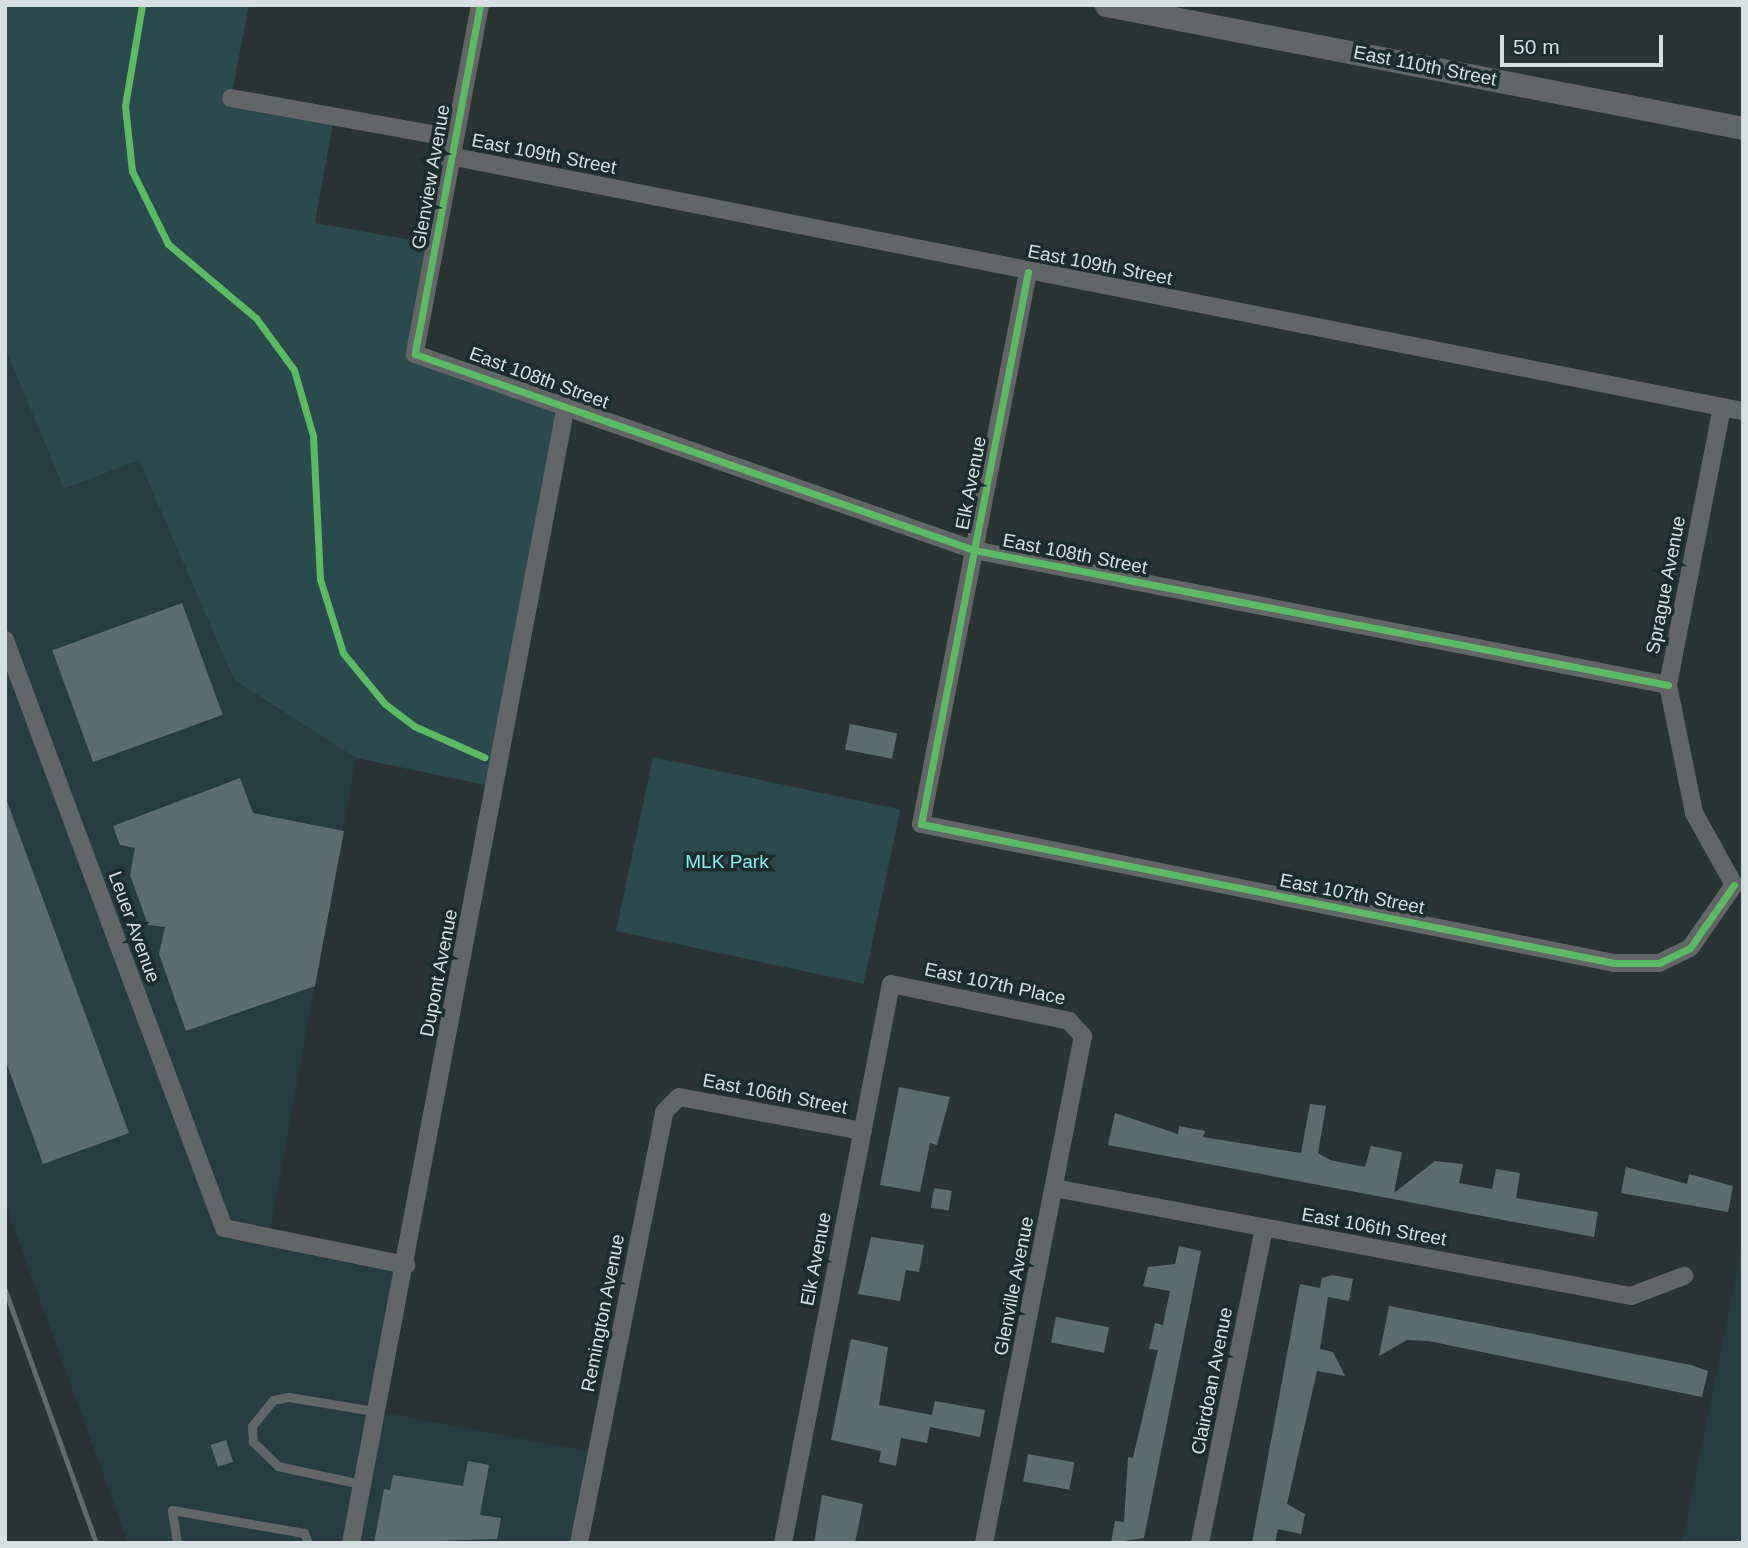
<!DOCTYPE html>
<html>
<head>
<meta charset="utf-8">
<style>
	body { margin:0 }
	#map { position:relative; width:1748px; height:1548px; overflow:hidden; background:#2a3434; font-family:Arial,sans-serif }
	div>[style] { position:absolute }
	.built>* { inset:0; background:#273e40 }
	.green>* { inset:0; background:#2a4a4d; transform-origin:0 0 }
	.building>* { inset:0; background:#5c6d6d; transform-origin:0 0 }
	.service>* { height:9px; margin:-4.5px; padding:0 4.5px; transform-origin:4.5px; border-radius:4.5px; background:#626666 }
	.minor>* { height:18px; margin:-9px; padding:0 9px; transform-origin:9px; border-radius:9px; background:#626666 }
	.tertiary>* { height:23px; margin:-11.5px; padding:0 11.5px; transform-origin:11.5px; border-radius:11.5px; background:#626666 }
	.rail>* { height:5px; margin:-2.5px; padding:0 2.5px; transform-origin:2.5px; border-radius:2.5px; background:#636969 }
	.cycleway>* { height:7px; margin:-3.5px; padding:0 3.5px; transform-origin:3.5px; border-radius:3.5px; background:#5cba63 }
	span { translate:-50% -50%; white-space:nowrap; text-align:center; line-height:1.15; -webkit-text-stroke:7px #1c2d2e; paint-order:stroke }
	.street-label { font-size:19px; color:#d5dfe0 }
	.park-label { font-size:19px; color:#86ebf2 }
	.frame { position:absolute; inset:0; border:7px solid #d5dfe0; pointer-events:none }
	.scale { position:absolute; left:1500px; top:35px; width:163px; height:32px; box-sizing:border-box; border:4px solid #d5dfe0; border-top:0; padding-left:9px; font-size:21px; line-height:24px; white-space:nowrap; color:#d5dfe0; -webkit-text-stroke:5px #1c2d2e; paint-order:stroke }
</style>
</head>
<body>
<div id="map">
	<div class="built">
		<i style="clip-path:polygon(5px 348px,64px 489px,139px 459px,234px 680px,356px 758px,269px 1237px,406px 1265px,375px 1411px,597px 1453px,579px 1543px,128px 1543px,5px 1203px)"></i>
		<i style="clip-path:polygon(1743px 1241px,1743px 1543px,1682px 1543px)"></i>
	</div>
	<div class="green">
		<i style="clip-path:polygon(5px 5px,249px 5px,231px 98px,334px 117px,315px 223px,434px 244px,416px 356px,565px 410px,495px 787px,356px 758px,234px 680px,139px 460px,64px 489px,5px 348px)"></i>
		<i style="left:653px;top:757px;width:253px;height:178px;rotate:12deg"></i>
	</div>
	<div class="building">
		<i style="left:182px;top:603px;width:119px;height:138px;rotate:70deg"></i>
		<i style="left:850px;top:724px;width:48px;height:26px;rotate:11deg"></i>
		<i style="clip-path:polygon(240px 778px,253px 813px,344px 831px,315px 986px,186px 1031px,159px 954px,165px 927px,148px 925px,130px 875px,135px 848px,120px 845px,113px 826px)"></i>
		<i style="clip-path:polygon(5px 796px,129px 1133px,43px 1164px,5px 1059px)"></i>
		<i style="clip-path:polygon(899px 1087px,950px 1097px,937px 1145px,930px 1143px,920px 1192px,880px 1185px)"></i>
		<i style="clip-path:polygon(1310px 1104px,1326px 1106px,1318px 1153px,1330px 1160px,1365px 1167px,1371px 1146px,1402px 1152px,1394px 1193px,1435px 1161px,1463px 1164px,1459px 1183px,1492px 1189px,1496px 1169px,1520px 1173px,1516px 1198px,1598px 1212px,1594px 1237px,1108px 1145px,1115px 1113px,1178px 1134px,1179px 1126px,1205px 1131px,1203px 1137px,1301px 1153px)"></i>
		<i style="clip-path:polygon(1626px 1167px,1687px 1184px,1689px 1174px,1733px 1186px,1728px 1212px,1621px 1193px)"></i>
		<i style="left:934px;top:1188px;width:18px;height:20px;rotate:9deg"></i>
		<i style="clip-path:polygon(871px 1237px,924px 1245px,919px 1272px,906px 1270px,900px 1301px,858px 1294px)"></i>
		<i style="clip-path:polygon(1179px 1246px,1201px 1251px,1144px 1538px,1111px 1543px,1115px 1521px,1124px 1522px,1128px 1457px,1133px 1458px,1158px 1350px,1149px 1349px,1155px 1323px,1163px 1325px,1170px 1291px,1143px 1286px,1148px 1267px,1175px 1264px)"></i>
		<i style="clip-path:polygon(1332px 1275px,1353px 1279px,1349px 1301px,1328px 1297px,1320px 1349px,1333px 1352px,1345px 1376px,1317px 1371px,1287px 1504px,1305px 1514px,1301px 1534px,1278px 1529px,1275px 1543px,1252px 1543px,1300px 1284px,1320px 1288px,1322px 1278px)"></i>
		<i style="clip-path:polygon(1389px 1306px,1691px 1365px,1708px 1371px,1702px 1397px,1428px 1341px,1407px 1340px,1379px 1356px)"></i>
		<i style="left:1056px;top:1317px;width:54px;height:26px;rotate:11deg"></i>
		<i style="clip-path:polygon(851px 1339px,888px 1347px,879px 1405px,932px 1415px,935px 1401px,985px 1410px,980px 1437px,930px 1427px,927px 1443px,901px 1438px,896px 1466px,879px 1462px,881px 1451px,831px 1440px)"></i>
		<i style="left:226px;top:1440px;width:23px;height:16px;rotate:72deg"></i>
		<i style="left:1028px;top:1454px;width:47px;height:28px;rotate:10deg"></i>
		<i style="clip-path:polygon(468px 1461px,489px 1465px,480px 1515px,501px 1518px,497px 1539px,374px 1543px,384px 1489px,390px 1490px,393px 1475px,463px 1486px)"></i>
		<i style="clip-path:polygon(822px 1495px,863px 1504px,855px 1543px,814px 1543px)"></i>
	</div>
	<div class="service">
		<i style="left:361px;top:1484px;width:85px;rotate:-167.8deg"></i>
		<i style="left:278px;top:1466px;width:35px;rotate:-136deg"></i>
		<i style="left:253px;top:1442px;width:16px;rotate:-94deg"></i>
		<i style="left:252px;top:1426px;width:33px;rotate:-51deg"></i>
		<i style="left:273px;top:1400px;width:16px;rotate:-11deg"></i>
		<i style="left:289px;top:1397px;width:86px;rotate:9.4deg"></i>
		<i style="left:177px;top:1543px;width:33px;rotate:-99deg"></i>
		<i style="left:172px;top:1510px;width:134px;rotate:9.9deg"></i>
		<i style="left:304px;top:1533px;width:11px;rotate:68deg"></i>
	</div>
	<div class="minor">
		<i style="left:480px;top:5px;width:355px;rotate:100.6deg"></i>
		<i style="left:415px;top:354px;width:592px;rotate:19.32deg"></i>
		<i style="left:974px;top:550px;width:707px;rotate:11.01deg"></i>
		<i style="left:231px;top:98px;width:227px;rotate:10.2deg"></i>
		<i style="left:450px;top:156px;width:1318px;rotate:11.16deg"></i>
		<i style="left:1028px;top:272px;width:562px;rotate:100.97deg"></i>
		<i style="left:921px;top:824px;width:707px;rotate:11.34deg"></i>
		<i style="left:1614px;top:963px;width:45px"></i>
		<i style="left:1659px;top:963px;width:34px;rotate:-26deg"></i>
		<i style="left:1690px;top:948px;width:77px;rotate:-55.1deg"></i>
		<i style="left:1722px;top:407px;width:283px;rotate:101deg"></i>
		<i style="left:1668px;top:685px;width:131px;rotate:78.5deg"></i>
		<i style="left:1694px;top:813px;width:82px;rotate:60.9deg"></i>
		<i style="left:5px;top:640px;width:627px;rotate:69.57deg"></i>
		<i style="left:224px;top:1228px;width:186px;rotate:11.5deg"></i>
		<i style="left:1054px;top:1188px;width:587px;rotate:10.6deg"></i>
		<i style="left:1631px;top:1296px;width:57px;rotate:-20.7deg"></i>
		<i style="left:351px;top:1543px;width:1153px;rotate:-79.3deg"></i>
		<i style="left:579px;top:1543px;width:439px;rotate:-78.8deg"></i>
		<i style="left:664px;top:1112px;width:21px;rotate:-45deg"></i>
		<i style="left:679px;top:1097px;width:187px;rotate:10.5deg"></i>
		<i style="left:783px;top:1543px;width:569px;rotate:-79.07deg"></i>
		<i style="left:891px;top:984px;width:182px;rotate:11.7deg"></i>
		<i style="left:1069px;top:1021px;width:21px;rotate:47deg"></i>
		<i style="left:1083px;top:1036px;width:517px;rotate:101.05deg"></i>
		<i style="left:1200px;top:1543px;width:321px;rotate:-78.5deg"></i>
	</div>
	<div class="tertiary">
		<i style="left:1106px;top:5px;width:649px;rotate:10.93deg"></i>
	</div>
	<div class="rail">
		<i style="left:5px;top:1290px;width:269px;rotate:70.2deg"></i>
	</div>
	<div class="cycleway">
		<i style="left:142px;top:5px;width:102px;rotate:99.6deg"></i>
		<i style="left:125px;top:106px;width:65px;rotate:83.9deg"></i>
		<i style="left:132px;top:171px;width:81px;rotate:63.7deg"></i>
		<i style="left:168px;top:244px;width:115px;rotate:40.1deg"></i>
		<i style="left:256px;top:318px;width:64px;rotate:53.8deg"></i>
		<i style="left:294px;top:370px;width:69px;rotate:73.9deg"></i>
		<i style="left:313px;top:436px;width:143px;rotate:87.2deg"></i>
		<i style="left:320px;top:579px;width:77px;rotate:72.7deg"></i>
		<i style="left:343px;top:653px;width:66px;rotate:50.5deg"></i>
		<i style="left:385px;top:704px;width:36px;rotate:37deg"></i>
		<i style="left:414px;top:726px;width:77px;rotate:23.9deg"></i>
		<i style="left:480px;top:5px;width:355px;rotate:100.6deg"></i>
		<i style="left:415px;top:354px;width:592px;rotate:19.32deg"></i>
		<i style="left:974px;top:550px;width:707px;rotate:11.01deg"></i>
		<i style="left:1028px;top:272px;width:562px;rotate:100.97deg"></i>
		<i style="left:921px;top:824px;width:707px;rotate:11.34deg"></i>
		<i style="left:1614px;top:963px;width:45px"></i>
		<i style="left:1659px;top:963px;width:34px;rotate:-26deg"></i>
		<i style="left:1690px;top:948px;width:77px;rotate:-55.1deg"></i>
	</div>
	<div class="street-label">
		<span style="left:1425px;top:66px;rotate:11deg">East 110th Street</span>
		<span style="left:544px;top:154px;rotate:11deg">East 109th Street</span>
		<span style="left:431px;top:177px;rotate:-80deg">Glenview Avenue</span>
		<span style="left:1100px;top:265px;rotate:11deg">East 109th Street</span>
		<span style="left:539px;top:378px;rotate:20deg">East 108th Street</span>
		<span style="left:971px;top:483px;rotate:-79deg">Elk Avenue</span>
		<span style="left:1075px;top:554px;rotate:11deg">East 108th Street</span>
		<span style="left:1666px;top:585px;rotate:-79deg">Sprague Avenue</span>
		<span style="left:1352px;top:894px;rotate:11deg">East 107th Street</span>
		<span style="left:134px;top:927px;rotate:70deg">Leuer Avenue</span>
		<span style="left:439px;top:973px;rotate:-79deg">Dupont Avenue</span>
		<span style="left:995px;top:984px;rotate:12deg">East 107th Place</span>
		<span style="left:775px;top:1094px;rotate:11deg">East 106th Street</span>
		<span style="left:1374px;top:1227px;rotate:10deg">East 106th Street</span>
		<span style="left:816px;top:1259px;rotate:-79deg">Elk Avenue</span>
		<span style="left:1014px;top:1286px;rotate:-79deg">Glenville Avenue</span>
		<span style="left:603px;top:1313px;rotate:-79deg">Remington Avenue</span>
		<span style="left:1212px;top:1381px;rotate:-79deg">Clairdoan Avenue</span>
	</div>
	<div class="park-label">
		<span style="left:727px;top:862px">MLK Park</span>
	</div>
	<div class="frame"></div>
	<div class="scale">50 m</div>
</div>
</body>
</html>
